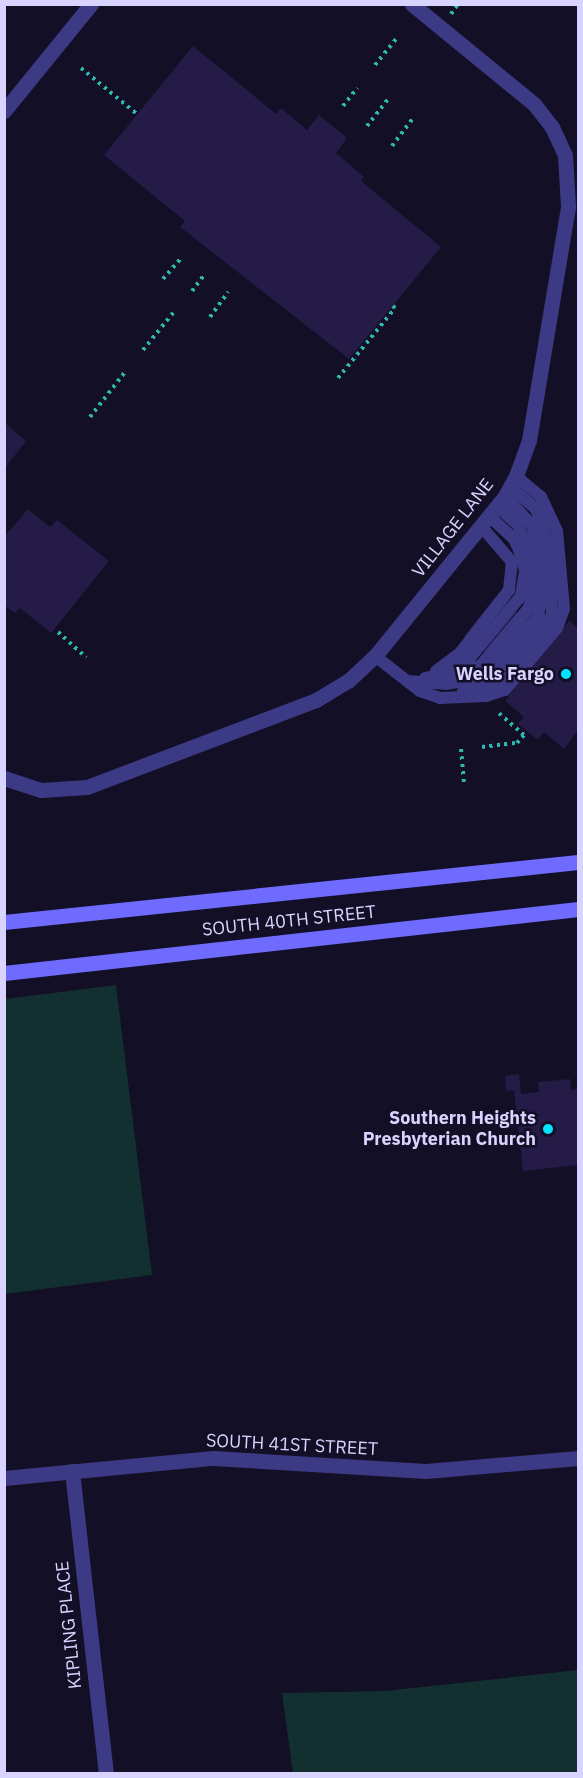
<!DOCTYPE html>
<html>
<head>
<meta charset="utf-8">
<style>
	body { margin:0 }
	#map { position:relative; width:583px; height:1778px; overflow:hidden; background:#130f26; font-family:"IBM Plex Sans",sans-serif }
	div>[style] { position:absolute }
	.green>* { inset:0; background:#12302f }
	.building>* { inset:0; background:#241b47 }
	.path>* { height:4px; margin-top:-2px; transform-origin:0; background:repeating-linear-gradient(90deg,#2fb8b0 0 3px,transparent 0 7.5px) }
	.service>* { height:12px; margin:-6px; padding:0 6px; transform-origin:6px; border-radius:6px; background:#3d3a85 }
	.minor>* { height:15px; margin:-7.5px; padding:0 7.5px; transform-origin:7.5px; border-radius:7.5px; background:#3d3a85 }
	.secondary>* { height:15px; margin:-7.5px; padding:0 7.5px; transform-origin:7.5px; border-radius:7.5px; background:#6f6bff }
	.dots>* { width:16px; height:16px; translate:-50% -50%; box-sizing:border-box; border:3px solid #130f26; border-radius:50% }
	span { translate:-50% -50%; white-space:nowrap; text-align:center; line-height:1.15; -webkit-text-stroke:5px #130f26; paint-order:stroke }
	.street-label { font-size:18px; color:#d9d4ff }
	.poi-label { font-size:18px; color:#d9d4ff; font-weight:700 }
	.right { translate:-100% -50%; text-align:right }
	.frame { position:absolute; inset:0; border:6px solid #d9d4ff; pointer-events:none }
</style>
</head>
<body>
<div id="map">
	<div class="green">
		<i style="clip-path:polygon(116px 985px,152px 1275px,5px 1294px,5px 999px)"></i>
		<i style="clip-path:polygon(578px 1670px,578px 1773px,293px 1773px,282px 1693px,385px 1691px)"></i>
	</div>
	<div class="building">
		<i style="clip-path:polygon(193px 46px,276px 114px,281px 108px,307px 130px,319px 115px,347px 138px,336px 153px,364px 177px,361px 181px,441px 247px,349px 359px,180px 227px,185px 221px,104px 155px)"></i>
		<i style="clip-path:polygon(5px 423px,26px 441px,5px 468px)"></i>
		<i style="clip-path:polygon(28px 509px,50px 527px,57px 520px,109px 561px,51px 633px,20px 608px,15px 613px,4px 605px,4px 537px)"></i>
		<i style="clip-path:polygon(496px 596px,552px 642px,569px 621px,578px 628px,578px 730px,564px 749px,544px 732px,538px 740px,518px 724px,524px 717px,505px 701px,521px 680px,465px 635px)"></i>
		<i style="clip-path:polygon(519px 1074px,521px 1094px,539px 1092px,538px 1082px,570px 1079px,571px 1090px,578px 1089px,578px 1165px,523px 1171px,514px 1090px,506px 1091px,505px 1076px)"></i>
	</div>
	<div class="path">
		<i style="left:451px;top:14px;width:12px;rotate:-55deg"></i>
		<i style="left:375px;top:65px;width:35px;rotate:-51deg"></i>
		<i style="left:81px;top:68px;width:72px;rotate:39.4deg"></i>
		<i style="left:343px;top:106px;width:23px;rotate:-52deg"></i>
		<i style="left:367px;top:126px;width:36px;rotate:-52deg"></i>
		<i style="left:392px;top:146px;width:36px;rotate:-53deg"></i>
		<i style="left:163px;top:279px;width:30px;rotate:-49deg"></i>
		<i style="left:192px;top:291px;width:21px;rotate:-53deg"></i>
		<i style="left:210px;top:317px;width:31px;rotate:-54deg"></i>
		<i style="left:143px;top:350px;width:48px;rotate:-51deg"></i>
		<i style="left:338px;top:378px;width:90px;rotate:-50.8deg"></i>
		<i style="left:395px;top:308px;width:3px;rotate:-135deg"></i>
		<i style="left:90px;top:417px;width:57px;rotate:-52.1deg"></i>
		<i style="left:58px;top:632px;width:38px;rotate:42deg"></i>
		<i style="left:482px;top:747px;width:35px;rotate:-7deg"></i>
		<i style="left:517px;top:743px;width:11px;rotate:-49deg"></i>
		<i style="left:524px;top:735px;width:37px;rotate:-139deg"></i>
		<i style="left:461px;top:749px;width:33px;rotate:85deg"></i>
	</div>
	<div class="service">
		<i style="left:375px;top:656px;width:57px;rotate:37.9deg"></i>
		<i style="left:420px;top:691px;width:21px;rotate:19deg"></i>
		<i style="left:440px;top:698px;width:46px;rotate:-2.5deg"></i>
		<i style="left:486px;top:696px;width:20px;rotate:-18deg"></i>
		<i style="left:505px;top:690px;width:81px;rotate:-50deg"></i>
		<i style="left:557px;top:628px;width:20px;rotate:-70deg"></i>
		<i style="left:564px;top:609px;width:78px;rotate:-95.1deg"></i>
		<i style="left:557px;top:531px;width:38px;rotate:-115deg"></i>
		<i style="left:541px;top:497px;width:33px;rotate:-140deg"></i>
		<i style="left:436px;top:671px;width:30px;rotate:-37deg"></i>
		<i style="left:460px;top:653px;width:80px;rotate:-52.1deg"></i>
		<i style="left:509px;top:590px;width:28px;rotate:-84deg"></i>
		<i style="left:512px;top:562px;width:48px;rotate:-130.7deg"></i>
		<i style="left:425px;top:678px;width:19px;rotate:-12deg"></i>
		<i style="left:444px;top:674px;width:29px;rotate:-31deg"></i>
		<i style="left:469px;top:659px;width:82px;rotate:-50.5deg"></i>
		<i style="left:521px;top:596px;width:26px;rotate:-81deg"></i>
		<i style="left:525px;top:570px;width:19px;rotate:-106deg"></i>
		<i style="left:520px;top:552px;width:14px;rotate:-115deg"></i>
		<i style="left:514px;top:539px;width:34px;rotate:-137deg"></i>
		<i style="left:452px;top:678px;width:32px;rotate:-24deg"></i>
		<i style="left:481px;top:665px;width:73px;rotate:-50deg"></i>
		<i style="left:528px;top:609px;width:12px;rotate:-70deg"></i>
		<i style="left:532px;top:598px;width:47px;rotate:-93.7deg"></i>
		<i style="left:529px;top:551px;width:28px;rotate:-113deg"></i>
		<i style="left:518px;top:525px;width:28px;rotate:-138deg"></i>
		<i style="left:407px;top:681px;width:39px;rotate:4deg"></i>
		<i style="left:446px;top:684px;width:36px;rotate:-10deg"></i>
		<i style="left:481px;top:678px;width:11px;rotate:-34deg"></i>
		<i style="left:490px;top:672px;width:74px;rotate:-49.4deg"></i>
		<i style="left:538px;top:616px;width:26px;rotate:-79deg"></i>
		<i style="left:543px;top:590px;width:47px;rotate:-96.1deg"></i>
		<i style="left:538px;top:543px;width:20px;rotate:-110deg"></i>
		<i style="left:531px;top:524px;width:38px;rotate:-133deg"></i>
		<i style="left:463px;top:691px;width:34px;rotate:-14deg"></i>
		<i style="left:496px;top:683px;width:88px;rotate:-50.5deg"></i>
		<i style="left:552px;top:615px;width:70px;rotate:-92.5deg"></i>
		<i style="left:549px;top:545px;width:38px;rotate:-110deg"></i>
		<i style="left:536px;top:509px;width:35px;rotate:-139deg"></i>
	</div>
	<div class="minor">
		<i style="left:4px;top:111px;width:138px;rotate:-50.9deg"></i>
		<i style="left:4px;top:778px;width:39px;rotate:18deg"></i>
		<i style="left:41px;top:790px;width:46px;rotate:-3.7deg"></i>
		<i style="left:87px;top:787px;width:245px;rotate:-20.8deg"></i>
		<i style="left:316px;top:700px;width:37px;rotate:-31deg"></i>
		<i style="left:348px;top:681px;width:37px;rotate:-43deg"></i>
		<i style="left:375px;top:656px;width:206px;rotate:-50.9deg"></i>
		<i style="left:505px;top:496px;width:23px;rotate:-61deg"></i>
		<i style="left:516px;top:476px;width:38px;rotate:-70deg"></i>
		<i style="left:529px;top:440px;width:237px;rotate:-80.5deg"></i>
		<i style="left:568px;top:206px;width:51px;rotate:-93.4deg"></i>
		<i style="left:565px;top:155px;width:31px;rotate:-115deg"></i>
		<i style="left:552px;top:127px;width:29px;rotate:-128deg"></i>
		<i style="left:534px;top:104px;width:158px;rotate:-140.7deg"></i>
		<i style="left:72px;top:1471px;width:305px;rotate:83.6deg"></i>
		<i style="left:4px;top:1478px;width:210px;rotate:-5.5deg"></i>
		<i style="left:213px;top:1458px;width:213px;rotate:3.5deg"></i>
		<i style="left:426px;top:1471px;width:153px;rotate:-4.9deg"></i>
	</div>
	<div class="secondary">
		<i style="left:4px;top:922px;width:577px;rotate:-5.97deg"></i>
		<i style="left:4px;top:973px;width:578px;rotate:-6.36deg"></i>
	</div>
	<div class="dots">
		<i style="left:566px;top:674px;background:#00e5ff"></i>
		<i style="left:548px;top:1129px;background:#00e5ff"></i>
	</div>
	<div class="street-label">
		<span style="left:453px;top:528px;rotate:-52deg">VILLAGE LANE</span>
		<span style="left:289px;top:921px;rotate:-6deg">SOUTH 40TH STREET</span>
		<span style="left:292px;top:1445px;rotate:3deg">SOUTH 41ST STREET</span>
		<span style="left:69px;top:1625px;rotate:-96deg">KIPLING PLACE</span>
	</div>
	<div class="poi-label">
		<span class="right" style="left:554px;top:674px">Wells Fargo</span>
		<span class="right" style="left:536px;top:1129px">Southern Heights<br>Presbyterian Church</span>
	</div>
	<div class="frame"></div>
</div>
</body>
</html>
